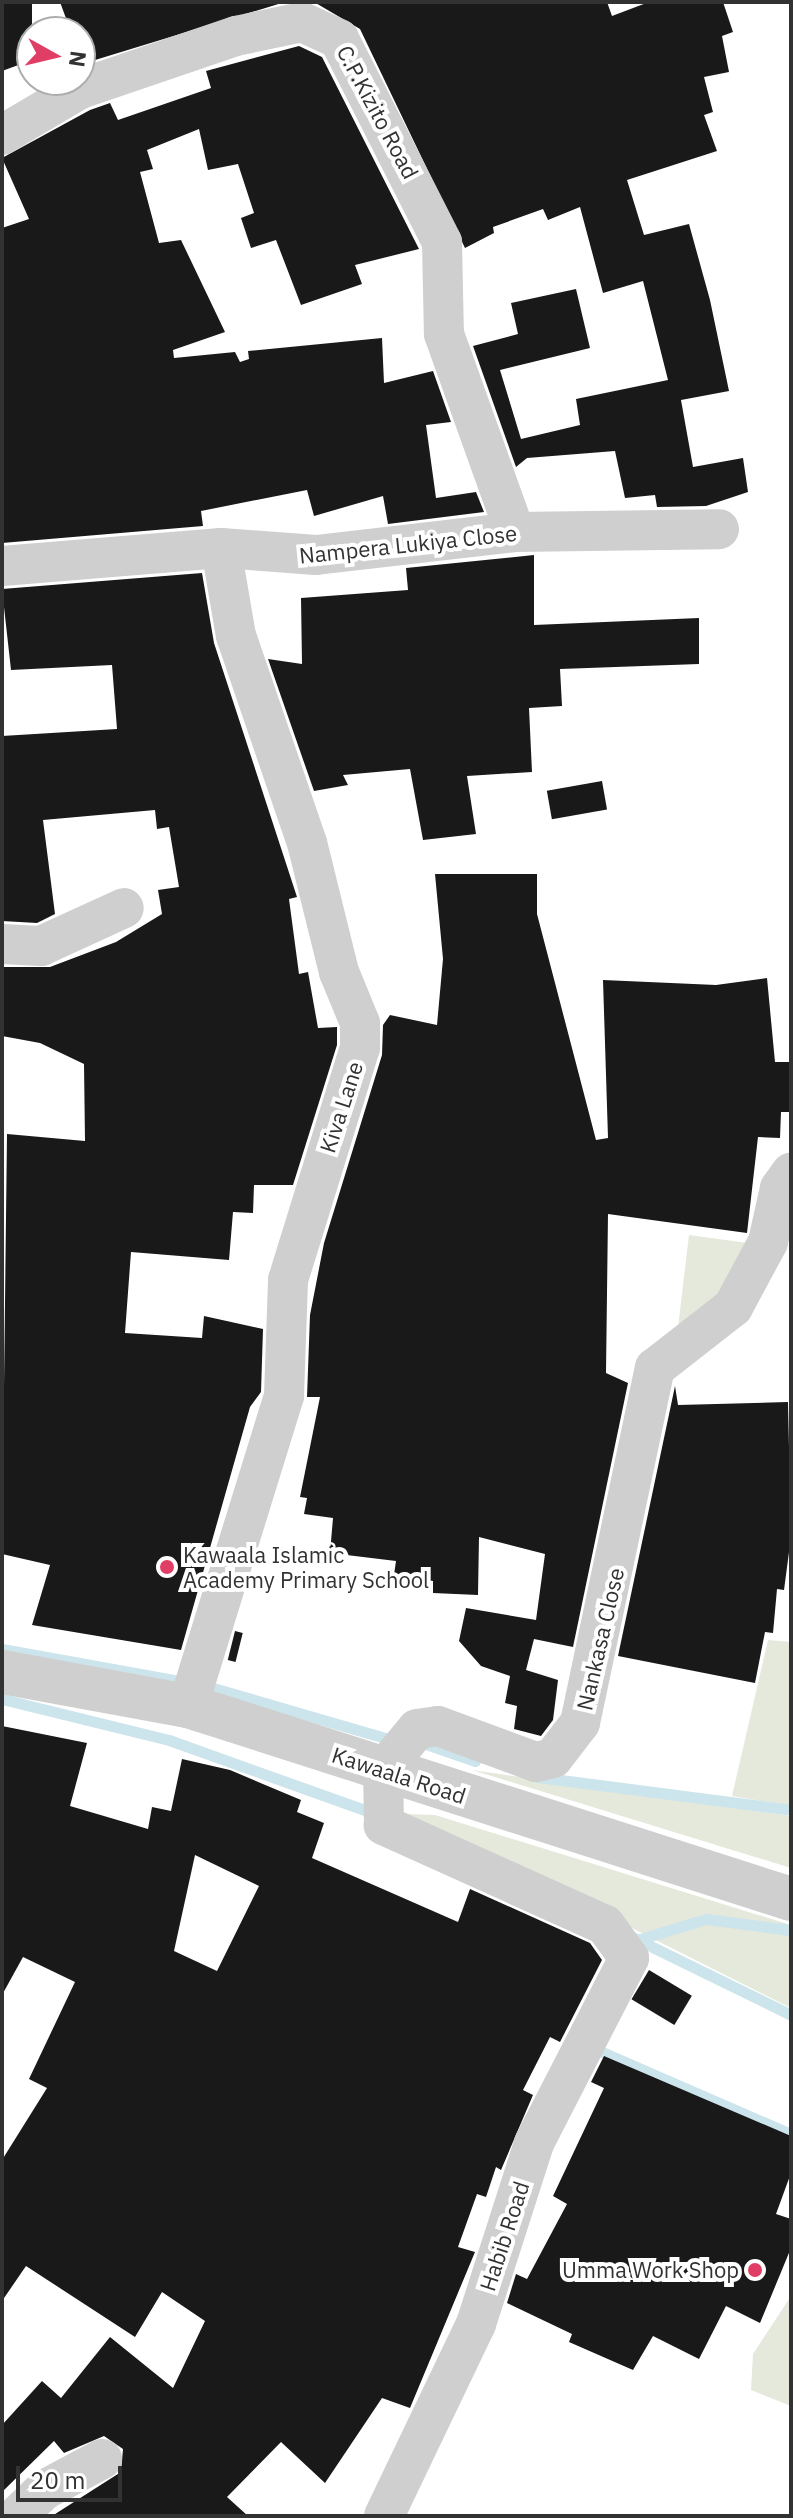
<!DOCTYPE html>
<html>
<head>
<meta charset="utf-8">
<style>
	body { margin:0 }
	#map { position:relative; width:793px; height:2518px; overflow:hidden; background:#fff; font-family:"IBM Plex Sans",sans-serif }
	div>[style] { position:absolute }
	.green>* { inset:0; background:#e4e9dc }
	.stream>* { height:11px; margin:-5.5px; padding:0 5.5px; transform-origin:5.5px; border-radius:5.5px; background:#cce4eb }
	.building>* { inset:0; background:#191919; transform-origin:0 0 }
	.minor>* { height:40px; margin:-20px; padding:0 20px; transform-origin:20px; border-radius:20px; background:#cfcfcf }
	.tertiary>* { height:44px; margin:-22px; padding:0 22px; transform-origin:22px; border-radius:22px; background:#cfcfcf }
	.dots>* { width:22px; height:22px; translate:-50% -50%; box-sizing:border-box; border:4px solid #fff; border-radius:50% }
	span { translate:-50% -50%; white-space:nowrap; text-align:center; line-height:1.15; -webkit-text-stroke:8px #fff; paint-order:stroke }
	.street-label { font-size:22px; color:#323232 }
	.poi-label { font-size:22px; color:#323232 }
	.left { translate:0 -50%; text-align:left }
	.right { translate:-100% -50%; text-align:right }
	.frame { position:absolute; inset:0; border:4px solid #323232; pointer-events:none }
	.north { position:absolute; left:16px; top:16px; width:80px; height:80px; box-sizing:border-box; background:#fff; border:2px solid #adadad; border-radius:50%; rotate:98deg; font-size:22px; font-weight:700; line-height:32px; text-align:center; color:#323232 }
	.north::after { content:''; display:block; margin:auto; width:28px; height:36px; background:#e03e64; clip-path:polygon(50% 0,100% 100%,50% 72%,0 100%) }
	.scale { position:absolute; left:16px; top:2466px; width:106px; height:36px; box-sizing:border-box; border:4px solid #323232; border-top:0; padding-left:10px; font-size:24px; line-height:28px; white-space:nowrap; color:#323232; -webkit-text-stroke:6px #fff; paint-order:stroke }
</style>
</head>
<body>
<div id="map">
	<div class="green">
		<i style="clip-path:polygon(689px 1235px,755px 1244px,746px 1276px,677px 1336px)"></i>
		<i style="clip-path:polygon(768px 1640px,791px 1642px,791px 1806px,732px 1796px)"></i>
		<i style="clip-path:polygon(472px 1770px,791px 1816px,791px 1868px)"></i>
		<i style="clip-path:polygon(405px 1814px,435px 1815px,791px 1925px,791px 2008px)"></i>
		<i style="clip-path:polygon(791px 2296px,791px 2406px,751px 2390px,753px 2354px)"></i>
	</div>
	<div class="stream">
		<i style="left:2px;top:1649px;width:187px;rotate:10.2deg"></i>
		<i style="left:203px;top:1685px;width:197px;rotate:16.2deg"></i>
		<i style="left:2px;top:1699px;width:172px;rotate:13.8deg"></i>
		<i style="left:169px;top:1740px;width:210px;rotate:19.7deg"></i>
		<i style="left:426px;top:1744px;width:52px;rotate:19.1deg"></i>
		<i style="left:538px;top:1777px;width:255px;rotate:7.4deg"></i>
		<i style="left:630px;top:1936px;width:179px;rotate:26.1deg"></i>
		<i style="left:637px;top:1940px;width:72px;rotate:-16.9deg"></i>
		<i style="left:706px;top:1919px;width:84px;rotate:7.5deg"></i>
		<i style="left:602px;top:2052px;width:206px;rotate:23.5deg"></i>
	</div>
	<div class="building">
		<i style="clip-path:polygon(2px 2px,32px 2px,32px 60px,2px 71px)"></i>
		<i style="clip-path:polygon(60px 2px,285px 2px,82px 64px,80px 32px,71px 32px)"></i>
		<i style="clip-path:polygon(314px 2px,607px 2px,612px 16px,649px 2px,723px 2px,733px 32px,722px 36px,729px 72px,704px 77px,713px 112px,704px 115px,717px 151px,627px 180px,644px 235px,689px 224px,710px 300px,729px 391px,681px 400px,693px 467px,743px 458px,748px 492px,706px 506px,657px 507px,655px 495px,625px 498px,615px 451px,527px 458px,516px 467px,473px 346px,518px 334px,511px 303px,576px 289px,590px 348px,500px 370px,521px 439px,580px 425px,576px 399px,668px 380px,643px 281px,603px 293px,580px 207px,548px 220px,543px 209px,493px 227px,494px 233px,465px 248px,360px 29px)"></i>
		<i style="clip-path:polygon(299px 46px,322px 57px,419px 249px,355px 265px,362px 284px,301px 305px,276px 240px,251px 248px,241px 218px,254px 213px,238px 164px,208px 170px,199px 129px,147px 150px,153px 169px,140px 172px,159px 243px,181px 240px,225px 332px,173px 350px,174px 358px,235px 352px,240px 362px,249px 359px,248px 351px,382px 338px,384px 383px,433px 371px,451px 422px,426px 425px,436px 498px,476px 492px,484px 512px,388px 524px,383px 496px,314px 516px,307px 490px,201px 511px,203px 526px,2px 543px,2px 228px,29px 219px,2px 158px,90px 110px,110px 103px,118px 120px,211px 88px,206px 71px)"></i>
		<i style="clip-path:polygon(534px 555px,534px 625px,699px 618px,699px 664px,560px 669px,562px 706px,529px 708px,532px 772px,467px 776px,476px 834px,423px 840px,410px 769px,343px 775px,348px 785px,314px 791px,268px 659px,302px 664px,301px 598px,408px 590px,406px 568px)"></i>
		<i style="clip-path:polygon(202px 573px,214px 643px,297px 897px,289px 899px,299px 974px,308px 972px,318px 1028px,337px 1027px,337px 1045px,293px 1185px,254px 1185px,253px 1213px,233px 1212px,229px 1260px,131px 1252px,125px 1333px,202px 1338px,204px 1316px,263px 1329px,261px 1392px,250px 1407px,181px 1650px,32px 1625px,50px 1565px,2px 1554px,7px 1134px,85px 1141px,84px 1064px,40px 1043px,2px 1036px,2px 967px,50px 967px,116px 942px,162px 914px,158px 890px,179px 887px,169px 827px,157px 829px,155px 810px,43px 820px,55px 914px,37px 923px,2px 921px,2px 736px,117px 729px,112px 665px,11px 670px,2px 589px)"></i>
		<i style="left:602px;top:781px;width:29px;height:56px;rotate:80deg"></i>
		<i style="clip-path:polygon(435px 874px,537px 874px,537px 914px,596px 1140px,608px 1138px,603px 980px,716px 985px,767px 978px,775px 1062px,791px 1062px,791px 1112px,781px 1112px,780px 1138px,758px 1137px,747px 1233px,608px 1214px,606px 1373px,628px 1383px,573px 1647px,534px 1639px,526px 1670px,558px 1680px,553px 1720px,541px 1736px,514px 1729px,517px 1706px,505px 1703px,510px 1676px,481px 1666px,459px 1641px,466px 1608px,536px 1620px,545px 1554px,479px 1537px,478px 1595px,433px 1593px,433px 1581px,394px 1575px,396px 1561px,330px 1553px,333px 1518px,304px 1514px,307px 1498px,300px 1497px,320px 1397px,307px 1397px,310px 1315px,324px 1243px,382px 1055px,383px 1025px,390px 1015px,437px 1025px,443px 959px)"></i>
		<i style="clip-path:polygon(675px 1386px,678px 1405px,788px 1402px,791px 1537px,784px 1590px,777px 1589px,773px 1633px,765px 1632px,755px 1683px,618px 1656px)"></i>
		<i style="left:235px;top:1631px;width:8px;height:30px;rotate:14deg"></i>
		<i style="clip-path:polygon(evenodd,2px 1726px,87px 1743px,70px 1806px,148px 1829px,152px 1807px,171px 1811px,182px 1759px,230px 1770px,301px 1800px,297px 1812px,324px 1823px,312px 1858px,458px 1922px,470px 1889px,590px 1943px,602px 1960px,560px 2042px,550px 2037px,523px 2090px,533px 2095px,501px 2170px,496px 2167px,486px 2197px,477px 2194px,458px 2247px,475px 2252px,410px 2408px,382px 2398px,325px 2483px,281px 2442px,227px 2497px,248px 2516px,52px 2516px,121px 2472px,123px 2449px,104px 2436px,64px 2453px,54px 2441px,2px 2492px,2px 2425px,42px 2381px,61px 2398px,110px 2337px,173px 2388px,205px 2321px,162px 2292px,135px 2337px,26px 2266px,2px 2301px,2px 2160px,47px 2088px,29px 2079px,75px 1982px,23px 1957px,2px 1995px,2px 1726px,195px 1855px,259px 1886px,217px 1971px,174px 1951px,195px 1855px)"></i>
		<i style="left:649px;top:1970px;width:50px;height:34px;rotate:31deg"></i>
		<i style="clip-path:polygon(604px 2056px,791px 2136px,791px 2173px,776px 2214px,791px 2219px,791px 2248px,760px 2323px,726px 2306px,699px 2359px,653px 2336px,633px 2370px,569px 2342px,572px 2334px,507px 2303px,516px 2274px,527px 2279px,567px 2204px,553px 2196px,604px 2088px,591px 2082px)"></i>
	</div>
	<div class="minor">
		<i style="left:2px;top:135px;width:91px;rotate:-30.5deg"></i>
		<i style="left:80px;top:89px;width:165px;rotate:-18.8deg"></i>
		<i style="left:236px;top:36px;width:67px;rotate:-12deg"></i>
		<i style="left:302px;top:22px;width:41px;rotate:24.7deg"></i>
		<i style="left:339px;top:39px;width:228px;rotate:63.1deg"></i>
		<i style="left:442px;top:242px;width:92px;rotate:88.8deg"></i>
		<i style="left:444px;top:334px;width:210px;rotate:70.3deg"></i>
		<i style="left:2px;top:566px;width:220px;rotate:-4.7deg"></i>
		<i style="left:221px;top:548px;width:95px;rotate:4.2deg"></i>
		<i style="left:316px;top:555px;width:200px;rotate:-6.6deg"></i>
		<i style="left:515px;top:532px;width:204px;rotate:-0.8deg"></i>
		<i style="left:2px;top:944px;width:39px;rotate:3deg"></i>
		<i style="left:41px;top:946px;width:91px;rotate:-24.6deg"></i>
		<i style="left:188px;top:1706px;width:325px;rotate:-72.8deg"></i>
		<i style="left:284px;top:1396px;width:116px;rotate:-88deg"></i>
		<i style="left:288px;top:1280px;width:243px;rotate:-72.8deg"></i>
		<i style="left:360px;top:1048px;width:25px;rotate:-90deg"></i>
		<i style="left:360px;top:1023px;width:55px;rotate:-112.4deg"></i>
		<i style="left:339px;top:972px;width:133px;rotate:-103.9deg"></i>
		<i style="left:307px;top:843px;width:219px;rotate:-108.9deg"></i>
		<i style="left:236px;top:636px;width:89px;rotate:-99.7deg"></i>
		<i style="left:17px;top:2516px;width:37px;rotate:-44deg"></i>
		<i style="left:44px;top:2490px;width:66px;rotate:-28.1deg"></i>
		<i style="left:384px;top:2516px;width:213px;rotate:-64.4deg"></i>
		<i style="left:476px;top:2324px;width:190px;rotate:-72.2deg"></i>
		<i style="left:534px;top:2143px;width:208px;rotate:-62.8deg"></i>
		<i style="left:629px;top:1958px;width:41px;rotate:-126deg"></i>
		<i style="left:605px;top:1925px;width:243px;rotate:-155.7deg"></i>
		<i style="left:384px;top:1825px;width:55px;rotate:-91deg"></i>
		<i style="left:383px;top:1770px;width:53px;rotate:-50.3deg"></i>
		<i style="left:417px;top:1729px;width:21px;rotate:-8deg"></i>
		<i style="left:438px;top:1726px;width:104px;rotate:20.2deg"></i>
		<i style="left:536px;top:1762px;width:17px;rotate:-13deg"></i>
		<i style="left:553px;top:1758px;width:44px;rotate:-52.4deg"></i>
		<i style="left:580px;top:1723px;width:363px;rotate:-78.1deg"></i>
		<i style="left:655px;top:1368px;width:99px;rotate:-38deg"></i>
		<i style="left:733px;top:1307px;width:74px;rotate:-61.7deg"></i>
		<i style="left:768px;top:1242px;width:55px;rotate:-77.5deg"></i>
		<i style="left:780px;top:1188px;width:19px;rotate:-54deg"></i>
	</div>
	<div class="tertiary">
		<i style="left:2px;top:1672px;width:189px;rotate:10.4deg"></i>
		<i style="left:188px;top:1706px;width:633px;rotate:17.75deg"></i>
	</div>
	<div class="dots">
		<i style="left:167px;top:1567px;background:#e03e64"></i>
		<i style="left:755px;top:2270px;background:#e03e64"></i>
	</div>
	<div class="street-label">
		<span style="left:378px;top:112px;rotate:62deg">C.P.Kizito Road</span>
		<span style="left:408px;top:544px;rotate:-6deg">Nampera Lukiya Close</span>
		<span style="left:341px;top:1107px;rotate:-72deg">Kiva Lane</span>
		<span style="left:600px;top:1639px;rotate:-77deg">Nankasa Close</span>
		<span style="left:399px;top:1775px;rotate:18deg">Kawaala Road</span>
		<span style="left:504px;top:2236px;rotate:-72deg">Habib Road</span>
	</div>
	<div class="poi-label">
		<span class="left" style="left:183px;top:1567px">Kawaala Islamic<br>Academy Primary School</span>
		<span class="right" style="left:739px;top:2270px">Umma Work Shop</span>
	</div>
	<div class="frame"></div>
	<div class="north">N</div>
	<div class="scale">20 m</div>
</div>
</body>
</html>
